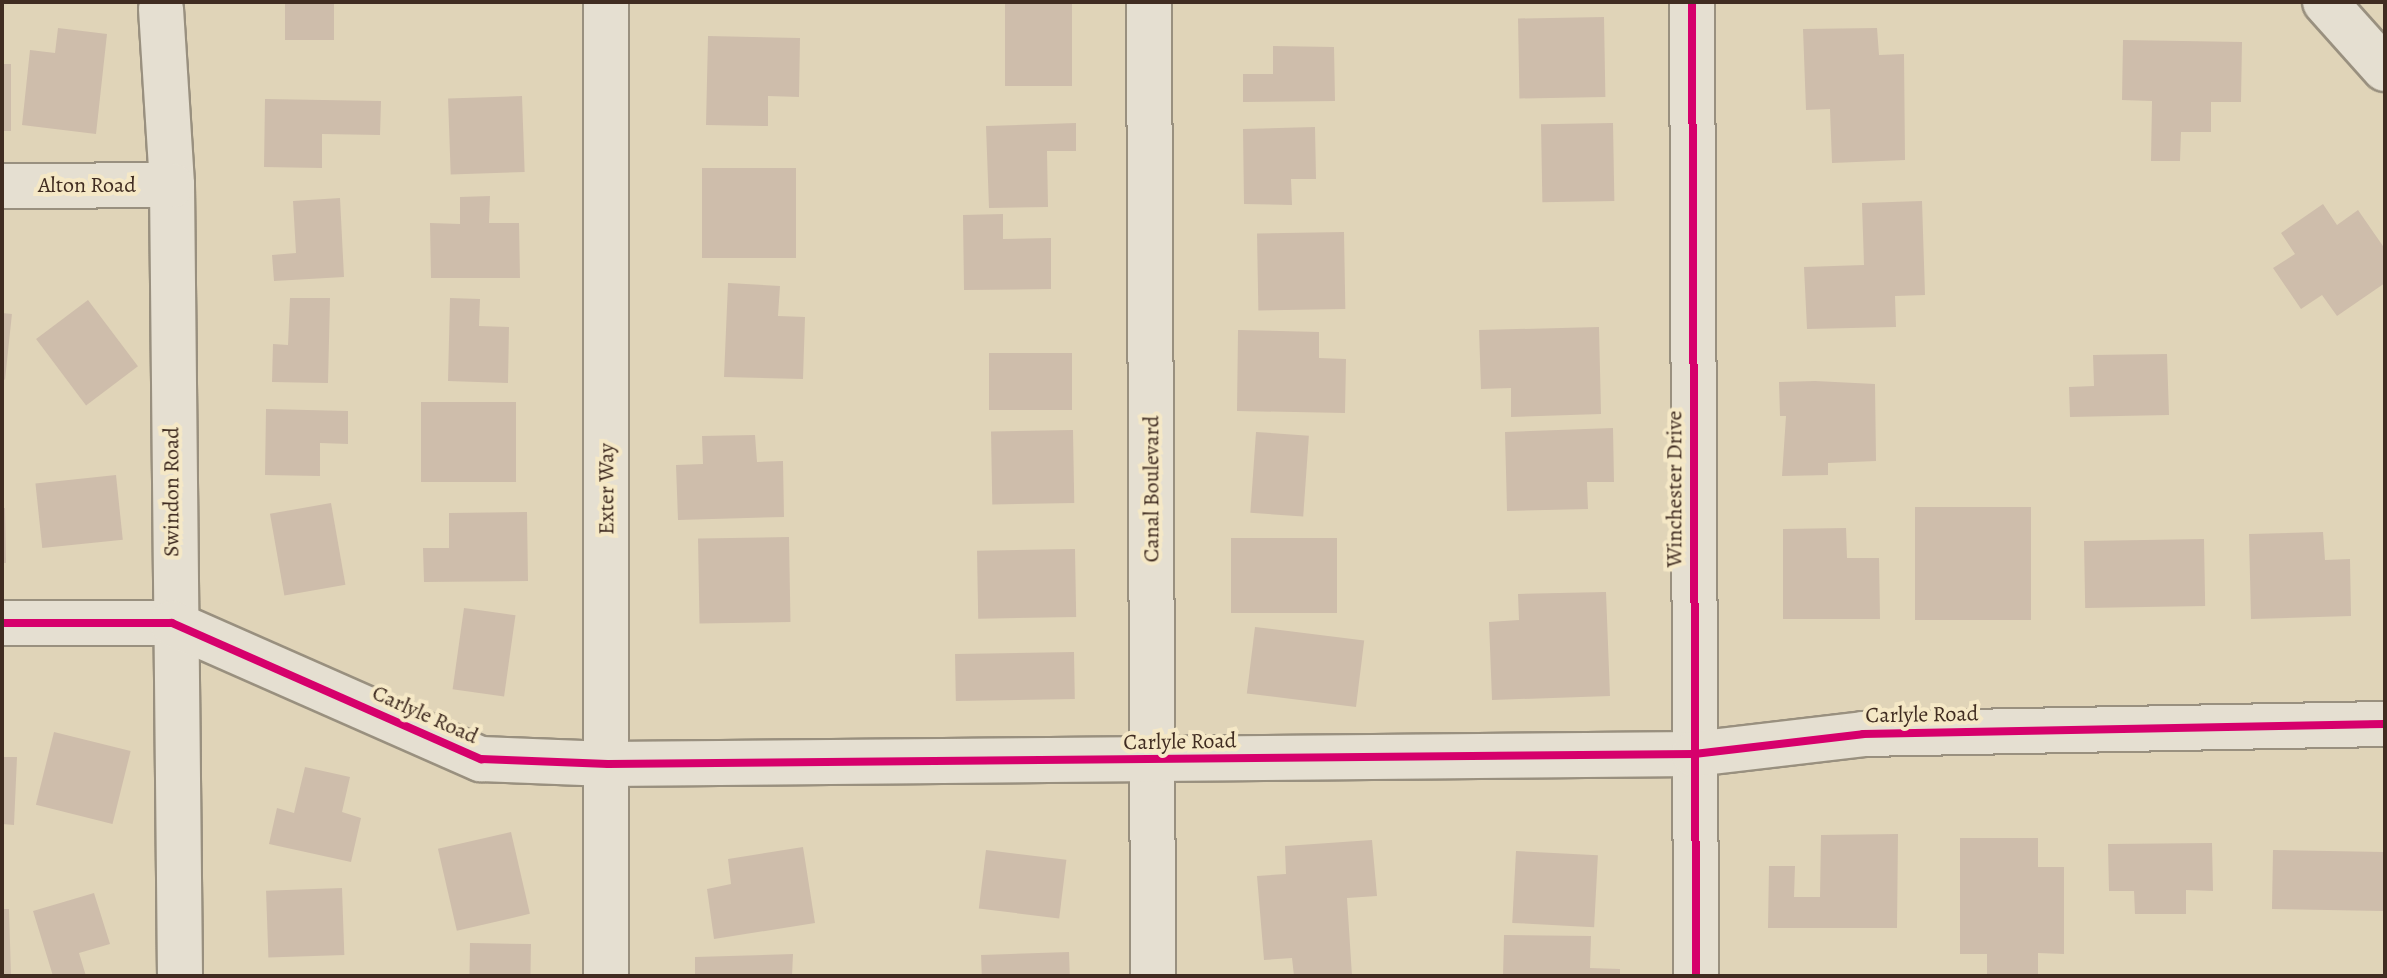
<!DOCTYPE html>
<html>
<head>
<meta charset="utf-8">
<style>
	body { margin:0 }
	#map { position:relative; width:2387px; height:978px; overflow:hidden; background:#e0d4b8; font-family:Alegreya,serif }
	div>[style] { position:absolute }
	.building>* { inset:0; background:#cebdab; transform-origin:0 0 }
	.roads { filter:drop-shadow(2px 0 #99907f) drop-shadow(-2px 0 #99907f) drop-shadow(0 2px #99907f) drop-shadow(0 -2px #99907f) }
	.minor>* { height:44px; margin:-22px; padding:0 22px; transform-origin:22px; border-radius:22px; background:#e5dfd1 }
	.cycleway>* { height:8px; margin:-4px; padding:0 4px; transform-origin:4px; border-radius:4px; background:#d6006c }
	span { translate:-50% -50%; white-space:nowrap; text-align:center; line-height:1.15; -webkit-text-stroke:8px #f5e8c6; paint-order:stroke }
	.street-label { font-size:22px; color:#402c21 }
	.frame { position:absolute; inset:0; border:4px solid #402c21; pointer-events:none }
</style>
</head>
<body>
<div id="map">
	<div class="building">
		<i style="left:285px;top:2px;width:49px;height:38px"></i>
		<i style="left:1005px;top:2px;width:67px;height:84px"></i>
		<i style="left:1604px;top:17px;width:80px;height:86px;rotate:89deg"></i>
		<i style="clip-path:polygon(58px 28px,107px 34px,96px 134px,22px 125px,30px 50px,55px 53px)"></i>
		<i style="clip-path:polygon(1877px 28px,1879px 55px,1904px 54px,1905px 160px,1832px 163px,1830px 109px,1806px 110px,1803px 29px)"></i>
		<i style="clip-path:polygon(708px 36px,800px 38px,799px 97px,768px 96px,768px 126px,706px 125px)"></i>
		<i style="clip-path:polygon(2123px 40px,2242px 42px,2241px 102px,2211px 102px,2211px 132px,2181px 132px,2180px 161px,2151px 161px,2152px 101px,2122px 100px)"></i>
		<i style="clip-path:polygon(1273px 46px,1334px 47px,1335px 101px,1243px 102px,1243px 74px,1273px 74px)"></i>
		<i style="left:2px;top:64px;width:9px;height:67px"></i>
		<i style="left:522px;top:96px;width:76px;height:74px;rotate:88deg"></i>
		<i style="clip-path:polygon(265px 99px,381px 101px,380px 135px,322px 134px,322px 168px,264px 167px)"></i>
		<i style="clip-path:polygon(1076px 123px,1076px 151px,1047px 151px,1048px 207px,989px 208px,986px 126px)"></i>
		<i style="left:1613px;top:123px;width:78px;height:72px;rotate:89deg"></i>
		<i style="clip-path:polygon(1315px 127px,1316px 179px,1291px 179px,1292px 205px,1244px 204px,1243px 129px)"></i>
		<i style="left:702px;top:168px;width:94px;height:90px"></i>
		<i style="clip-path:polygon(490px 196px,489px 223px,519px 223px,520px 278px,431px 278px,430px 223px,460px 224px,460px 197px)"></i>
		<i style="clip-path:polygon(340px 198px,344px 277px,274px 281px,272px 255px,296px 253px,293px 201px)"></i>
		<i style="clip-path:polygon(1922px 201px,1925px 295px,1895px 296px,1896px 327px,1807px 329px,1804px 267px,1864px 265px,1862px 203px)"></i>
		<i style="clip-path:polygon(2323px 204px,2337px 225px,2358px 210px,2385px 249px,2385px 283px,2337px 316px,2322px 295px,2301px 309px,2273px 268px,2295px 254px,2281px 233px)"></i>
		<i style="clip-path:polygon(1003px 214px,1003px 239px,1051px 238px,1051px 289px,964px 290px,963px 215px)"></i>
		<i style="left:1344px;top:232px;width:77px;height:87px;rotate:89deg"></i>
		<i style="clip-path:polygon(728px 283px,780px 286px,778px 316px,805px 317px,803px 379px,724px 377px)"></i>
		<i style="clip-path:polygon(290px 298px,330px 298px,328px 383px,272px 382px,273px 344px,288px 345px)"></i>
		<i style="clip-path:polygon(450px 298px,480px 299px,479px 326px,509px 327px,508px 383px,448px 381px)"></i>
		<i style="left:88px;top:300px;width:83px;height:65px;rotate:53deg"></i>
		<i style="left:2px;top:313px;width:10px;height:66px;rotate:6deg"></i>
		<i style="clip-path:polygon(1599px 327px,1601px 414px,1511px 417px,1511px 388px,1481px 389px,1479px 330px)"></i>
		<i style="clip-path:polygon(1238px 330px,1319px 332px,1319px 358px,1346px 359px,1345px 413px,1237px 411px)"></i>
		<i style="left:1072px;top:353px;width:57px;height:83px;rotate:90deg"></i>
		<i style="clip-path:polygon(2167px 354px,2169px 415px,2070px 417px,2069px 387px,2094px 386px,2093px 355px)"></i>
		<i style="clip-path:polygon(1815px 381px,1875px 384px,1876px 461px,1828px 463px,1828px 475px,1782px 476px,1786px 416px,1780px 416px,1779px 382px)"></i>
		<i style="left:421px;top:402px;width:95px;height:80px"></i>
		<i style="clip-path:polygon(266px 409px,348px 411px,348px 444px,320px 443px,320px 476px,265px 475px)"></i>
		<i style="clip-path:polygon(1613px 428px,1614px 482px,1587px 482px,1588px 509px,1507px 511px,1505px 432px)"></i>
		<i style="left:1073px;top:430px;width:73px;height:82px;rotate:89deg"></i>
		<i style="left:1256px;top:432px;width:53px;height:81px;rotate:4deg"></i>
		<i style="clip-path:polygon(755px 435px,757px 462px,783px 461px,784px 517px,678px 520px,676px 465px,703px 464px,702px 436px)"></i>
		<i style="left:116px;top:475px;width:65px;height:81px;rotate:84deg"></i>
		<i style="left:331px;top:503px;width:83px;height:62px;rotate:80deg"></i>
		<i style="left:1915px;top:507px;width:116px;height:113px"></i>
		<i style="clip-path:polygon(2px 508px,5px 508px,6px 563px,2px 563px)"></i>
		<i style="clip-path:polygon(527px 512px,528px 581px,424px 582px,423px 548px,449px 548px,449px 513px)"></i>
		<i style="clip-path:polygon(1846px 528px,1847px 558px,1879px 558px,1880px 619px,1783px 619px,1783px 529px)"></i>
		<i style="clip-path:polygon(2323px 532px,2325px 560px,2350px 559px,2351px 616px,2251px 619px,2249px 534px)"></i>
		<i style="left:789px;top:537px;width:85px;height:91px;rotate:89deg"></i>
		<i style="left:1337px;top:538px;width:75px;height:106px;rotate:90deg"></i>
		<i style="left:2204px;top:539px;width:67px;height:120px;rotate:89deg"></i>
		<i style="left:1075px;top:549px;width:68px;height:98px;rotate:89deg"></i>
		<i style="clip-path:polygon(1606px 592px,1610px 696px,1492px 700px,1489px 622px,1519px 620px,1518px 594px)"></i>
		<i style="left:464px;top:608px;width:52px;height:82px;rotate:8deg"></i>
		<i style="left:1255px;top:627px;width:110px;height:67px;rotate:7deg"></i>
		<i style="left:1074px;top:652px;width:47px;height:119px;rotate:89deg"></i>
		<i style="left:54px;top:732px;width:79px;height:75px;rotate:14deg"></i>
		<i style="clip-path:polygon(2px 757px,17px 757px,14px 825px,2px 824px)"></i>
		<i style="clip-path:polygon(305px 767px,350px 777px,342px 812px,361px 818px,351px 862px,269px 844px,277px 808px,294px 813px)"></i>
		<i style="left:511px;top:832px;width:84px;height:75px;rotate:77deg"></i>
		<i style="clip-path:polygon(1898px 834px,1897px 928px,1768px 928px,1769px 866px,1795px 866px,1794px 897px,1820px 897px,1821px 835px)"></i>
		<i style="clip-path:polygon(1960px 838px,2038px 838px,2038px 867px,2064px 867px,2064px 954px,2038px 953px,2038px 976px,1987px 976px,1987px 954px,1960px 954px)"></i>
		<i style="clip-path:polygon(1372px 840px,1377px 896px,1347px 898px,1352px 976px,1294px 976px,1292px 958px,1264px 960px,1257px 876px,1286px 874px,1285px 846px)"></i>
		<i style="clip-path:polygon(2212px 843px,2213px 891px,2186px 890px,2186px 914px,2135px 914px,2134px 891px,2109px 891px,2108px 844px)"></i>
		<i style="clip-path:polygon(803px 847px,815px 923px,714px 939px,707px 889px,731px 884px,728px 859px)"></i>
		<i style="left:986px;top:850px;width:81px;height:59px;rotate:7deg"></i>
		<i style="left:2273px;top:850px;width:111px;height:59px;rotate:1deg"></i>
		<i style="left:1516px;top:851px;width:82px;height:72px;rotate:3deg"></i>
		<i style="left:342px;top:888px;width:67px;height:76px;rotate:88deg"></i>
		<i style="clip-path:polygon(94px 893px,110px 944px,79px 953px,86px 976px,53px 976px,33px 911px)"></i>
		<i style="clip-path:polygon(2px 909px,9px 909px,11px 976px,2px 976px)"></i>
		<i style="clip-path:polygon(1504px 935px,1591px 936px,1590px 968px,1620px 969px,1620px 976px,1503px 976px)"></i>
		<i style="left:470px;top:943px;width:61px;height:33px;rotate:1deg"></i>
		<i style="left:1069px;top:952px;width:24px;height:88px;rotate:88deg"></i>
		<i style="clip-path:polygon(793px 954px,792px 976px,695px 976px,695px 957px)"></i>
	</div>
	<div class="roads">
		<div class="minor">
			<i style="left:1149px;top:2px;width:974px;rotate:89.76deg"></i>
			<i style="left:1692px;top:2px;width:974px;rotate:89.76deg"></i>
			<i style="left:2325px;top:2px;width:90px;rotate:48.2deg"></i>
			<i style="left:161px;top:9px;width:176px;rotate:86.4deg"></i>
			<i style="left:172px;top:185px;width:791px;rotate:89.42deg"></i>
			<i style="left:2px;top:186px;width:170px;rotate:-0.3deg"></i>
			<i style="left:2px;top:623px;width:170px"></i>
			<i style="left:172px;top:623px;width:338px;rotate:23.8deg"></i>
			<i style="left:481px;top:759px;width:127px;rotate:2.3deg"></i>
			<i style="left:608px;top:764px;width:1086px;rotate:-0.53deg"></i>
			<i style="left:1694px;top:754px;width:170px;rotate:-6.7deg"></i>
			<i style="left:1863px;top:734px;width:522px;rotate:-1.1deg"></i>
			<i style="left:606px;top:976px;width:974px;rotate:-90deg"></i>
		</div>
	</div>
	<div class="cycleway">
		<i style="left:1692px;top:2px;width:974px;rotate:89.76deg"></i>
		<i style="left:2px;top:623px;width:170px"></i>
		<i style="left:172px;top:623px;width:338px;rotate:23.8deg"></i>
		<i style="left:481px;top:759px;width:127px;rotate:2.3deg"></i>
		<i style="left:608px;top:764px;width:1086px;rotate:-0.53deg"></i>
		<i style="left:1694px;top:754px;width:170px;rotate:-6.7deg"></i>
		<i style="left:1863px;top:734px;width:522px;rotate:-1.1deg"></i>
	</div>
	<div class="street-label">
		<span style="left:87px;top:186px">Alton Road</span>
		<span style="left:607px;top:489px;rotate:-90deg">Exter Way</span>
		<span style="left:1152px;top:489px;rotate:-90deg">Canal Boulevard</span>
		<span style="left:1675px;top:489px;rotate:-90deg">Winchester Drive</span>
		<span style="left:172px;top:492px;rotate:-90deg">Swindon Road</span>
		<span style="left:425px;top:715px;rotate:24deg">Carlyle Road</span>
		<span style="left:1922px;top:715px;rotate:-1deg">Carlyle Road</span>
		<span style="left:1180px;top:742px;rotate:-1deg">Carlyle Road</span>
	</div>
	<div class="frame"></div>
</div>
</body>
</html>
